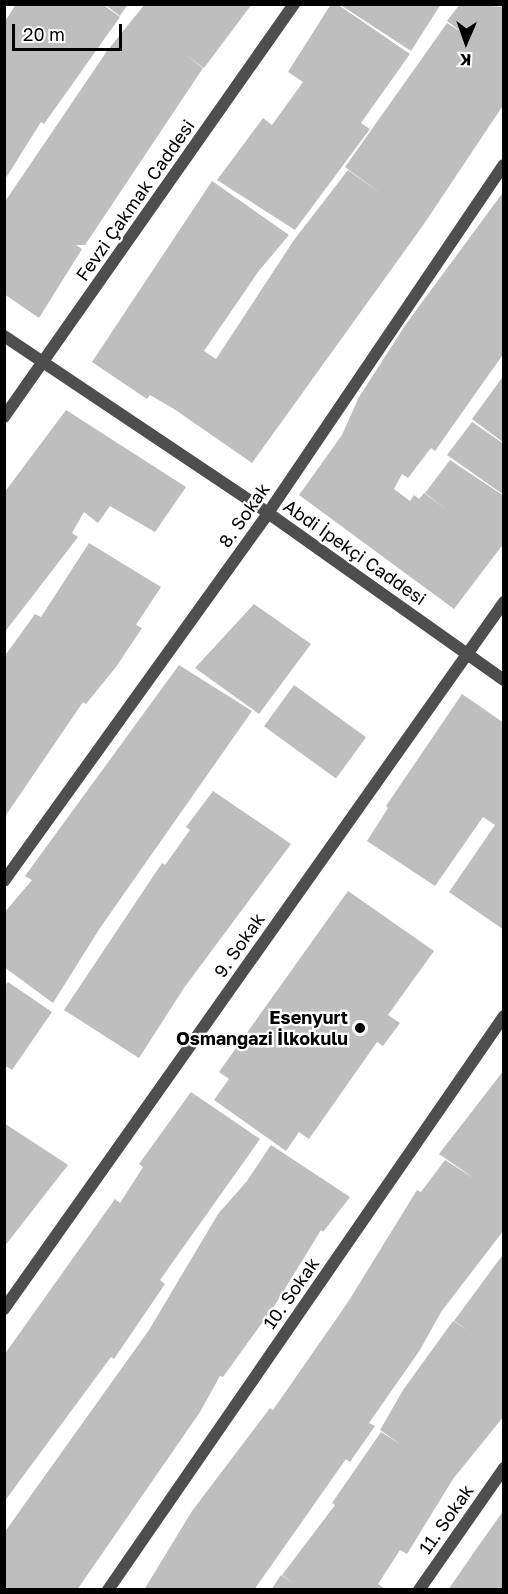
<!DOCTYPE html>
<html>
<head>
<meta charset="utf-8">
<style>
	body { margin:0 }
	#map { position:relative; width:508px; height:1594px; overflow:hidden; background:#fff; font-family:"Golos Text",sans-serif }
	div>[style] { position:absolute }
	.building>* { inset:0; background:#bebebe; transform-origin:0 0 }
	.street>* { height:12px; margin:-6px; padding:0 6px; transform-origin:6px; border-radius:6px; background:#4e4e4e }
	.dots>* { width:16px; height:16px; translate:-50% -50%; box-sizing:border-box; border:3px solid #fff; border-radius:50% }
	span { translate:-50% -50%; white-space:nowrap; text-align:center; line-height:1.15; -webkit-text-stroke:4.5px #fff; paint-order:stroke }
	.street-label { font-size:18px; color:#000 }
	.poi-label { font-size:18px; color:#000; font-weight:700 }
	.right { translate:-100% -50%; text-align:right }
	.frame { position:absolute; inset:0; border:6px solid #000; pointer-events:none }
	.north { position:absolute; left:436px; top:12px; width:60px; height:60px; -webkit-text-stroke:4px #fff; paint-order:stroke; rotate:182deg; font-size:16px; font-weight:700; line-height:24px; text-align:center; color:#000 }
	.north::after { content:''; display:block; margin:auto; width:21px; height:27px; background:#000; clip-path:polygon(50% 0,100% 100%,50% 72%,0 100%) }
	.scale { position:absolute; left:12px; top:24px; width:110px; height:27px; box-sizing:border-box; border:3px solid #000; border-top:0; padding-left:8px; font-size:18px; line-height:21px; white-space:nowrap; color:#000; -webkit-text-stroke:4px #fff; paint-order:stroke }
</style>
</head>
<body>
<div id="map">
	<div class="building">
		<i style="clip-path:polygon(16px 4px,102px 4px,120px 17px,44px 124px,41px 122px,4px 181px,4px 23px)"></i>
		<i style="clip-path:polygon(104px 4px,128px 4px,120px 16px)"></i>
		<i style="clip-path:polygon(145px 4px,252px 4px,204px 68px,186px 55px,203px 68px,85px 245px,76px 245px,82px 249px,39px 318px,4px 294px,4px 203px,107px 51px)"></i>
		<i style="clip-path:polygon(331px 4px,337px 4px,410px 54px,361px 123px,370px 129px,295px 230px,217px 180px,263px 118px,272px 125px,303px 82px,288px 72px)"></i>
		<i style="clip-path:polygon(339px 4px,441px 4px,411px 51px)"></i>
		<i style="clip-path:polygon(460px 4px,504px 7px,504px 104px,424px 224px,252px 463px,174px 409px,150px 395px,147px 399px,92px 362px,212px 181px,289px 235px,258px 272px,204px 351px,216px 359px,294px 240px,348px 170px,384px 196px,345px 167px,447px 23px,463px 33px,447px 21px)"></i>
		<i style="clip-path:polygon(504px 191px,504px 353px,435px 451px,431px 448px,408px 478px,402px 474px,394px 489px,410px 501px,414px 495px,419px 499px,424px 493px,447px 510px,425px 493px,450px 460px,504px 496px,504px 543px,454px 609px,299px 495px,342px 435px,359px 397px,406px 324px)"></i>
		<i style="clip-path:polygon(504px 375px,504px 443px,472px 419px)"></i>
		<i style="clip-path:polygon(66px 410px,186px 487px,155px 532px,110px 506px,98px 523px,84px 512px,72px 533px,78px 537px,4px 633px,4px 493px)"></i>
		<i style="clip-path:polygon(472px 422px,504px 444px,504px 495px,447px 455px)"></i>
		<i style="clip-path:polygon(89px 543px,161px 587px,136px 625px,142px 628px,116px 667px,86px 704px,83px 702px,4px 818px,4px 657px,35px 614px,41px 617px)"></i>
		<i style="clip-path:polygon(254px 604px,311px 644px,259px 714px,195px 668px)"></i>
		<i style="clip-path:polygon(179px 665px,252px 711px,100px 928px,53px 1003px,4px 967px,4px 913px,32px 880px,25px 876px)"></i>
		<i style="left:294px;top:685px;width:89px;height:51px;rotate:36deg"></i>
		<i style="clip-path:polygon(462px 694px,504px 723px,504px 930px,449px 892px,495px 825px,483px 817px,435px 886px,367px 841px,388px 808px,386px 806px)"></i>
		<i style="clip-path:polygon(213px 791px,291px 844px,184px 988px,139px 1058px,64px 1010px,162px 863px,165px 865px,190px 830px,186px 827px)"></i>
		<i style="clip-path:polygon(348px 891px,434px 951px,388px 1015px,400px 1023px,383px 1046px,377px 1042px,309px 1139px,299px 1132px,286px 1151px,214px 1100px,229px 1079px,219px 1072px)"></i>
		<i style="clip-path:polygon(8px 982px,52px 1012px,12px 1070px,4px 1065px,4px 987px)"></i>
		<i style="clip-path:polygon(504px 1070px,504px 1230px,441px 1312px,420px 1350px,369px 1423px,375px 1426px,350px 1462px,346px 1459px,254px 1590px,144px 1590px,192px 1511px,270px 1408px,273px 1410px,348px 1302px,417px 1190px,421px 1192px,445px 1160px,475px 1179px,439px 1154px)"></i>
		<i style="clip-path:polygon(191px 1092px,260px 1139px,160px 1280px,165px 1284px,114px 1359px,111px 1357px,4px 1502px,4px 1355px,115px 1199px,120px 1203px,143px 1167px,139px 1164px)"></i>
		<i style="clip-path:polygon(4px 1123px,68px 1165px,4px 1247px)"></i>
		<i style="clip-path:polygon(271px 1145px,350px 1197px,323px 1232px,321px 1230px,275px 1305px,223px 1377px,220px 1376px,200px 1412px,77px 1590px,4px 1590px,4px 1533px,149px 1330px,218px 1214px,247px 1181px)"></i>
		<i style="clip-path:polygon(504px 1253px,504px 1416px,453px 1479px,407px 1554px,400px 1550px,378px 1584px,386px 1590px,271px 1590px,281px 1575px,294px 1584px,282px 1575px,335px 1505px,332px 1503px,381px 1432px,400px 1444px,380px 1430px,403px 1390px,453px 1321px,469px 1331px,454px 1321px)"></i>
		<i style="clip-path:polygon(504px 1510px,504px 1590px,448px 1590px,479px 1545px)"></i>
	</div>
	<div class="street">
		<i style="left:4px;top:336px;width:318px;rotate:33.8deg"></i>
		<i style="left:268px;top:513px;width:289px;rotate:35.3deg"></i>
		<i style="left:4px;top:417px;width:505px;rotate:-54.92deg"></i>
		<i style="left:4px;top:881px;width:453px;rotate:-54.3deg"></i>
		<i style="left:268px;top:513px;width:420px;rotate:-55.9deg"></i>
		<i style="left:4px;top:1309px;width:866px;rotate:-54.73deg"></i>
		<i style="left:108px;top:1590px;width:697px;rotate:-55.4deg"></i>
		<i style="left:419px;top:1590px;width:149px;rotate:-55.1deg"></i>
	</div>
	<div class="dots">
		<i style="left:360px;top:1028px;background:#000"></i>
	</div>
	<div class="street-label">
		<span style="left:135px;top:200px;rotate:-55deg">Fevzi Çakmak Caddesi</span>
		<span style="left:244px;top:515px;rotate:-55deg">8. Sokak</span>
		<span style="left:355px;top:552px;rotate:35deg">Abdi İpekçi Caddesi</span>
		<span style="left:239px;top:945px;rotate:-55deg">9. Sokak</span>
		<span style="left:291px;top:1293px;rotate:-55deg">10. Sokak</span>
		<span style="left:446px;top:1519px;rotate:-55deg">11. Sokak</span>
	</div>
	<div class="poi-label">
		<span class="right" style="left:348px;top:1028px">Esenyurt<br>Osmangazi İlkokulu</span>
	</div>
	<div class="frame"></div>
	<div class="north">K</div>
	<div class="scale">20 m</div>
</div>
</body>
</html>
